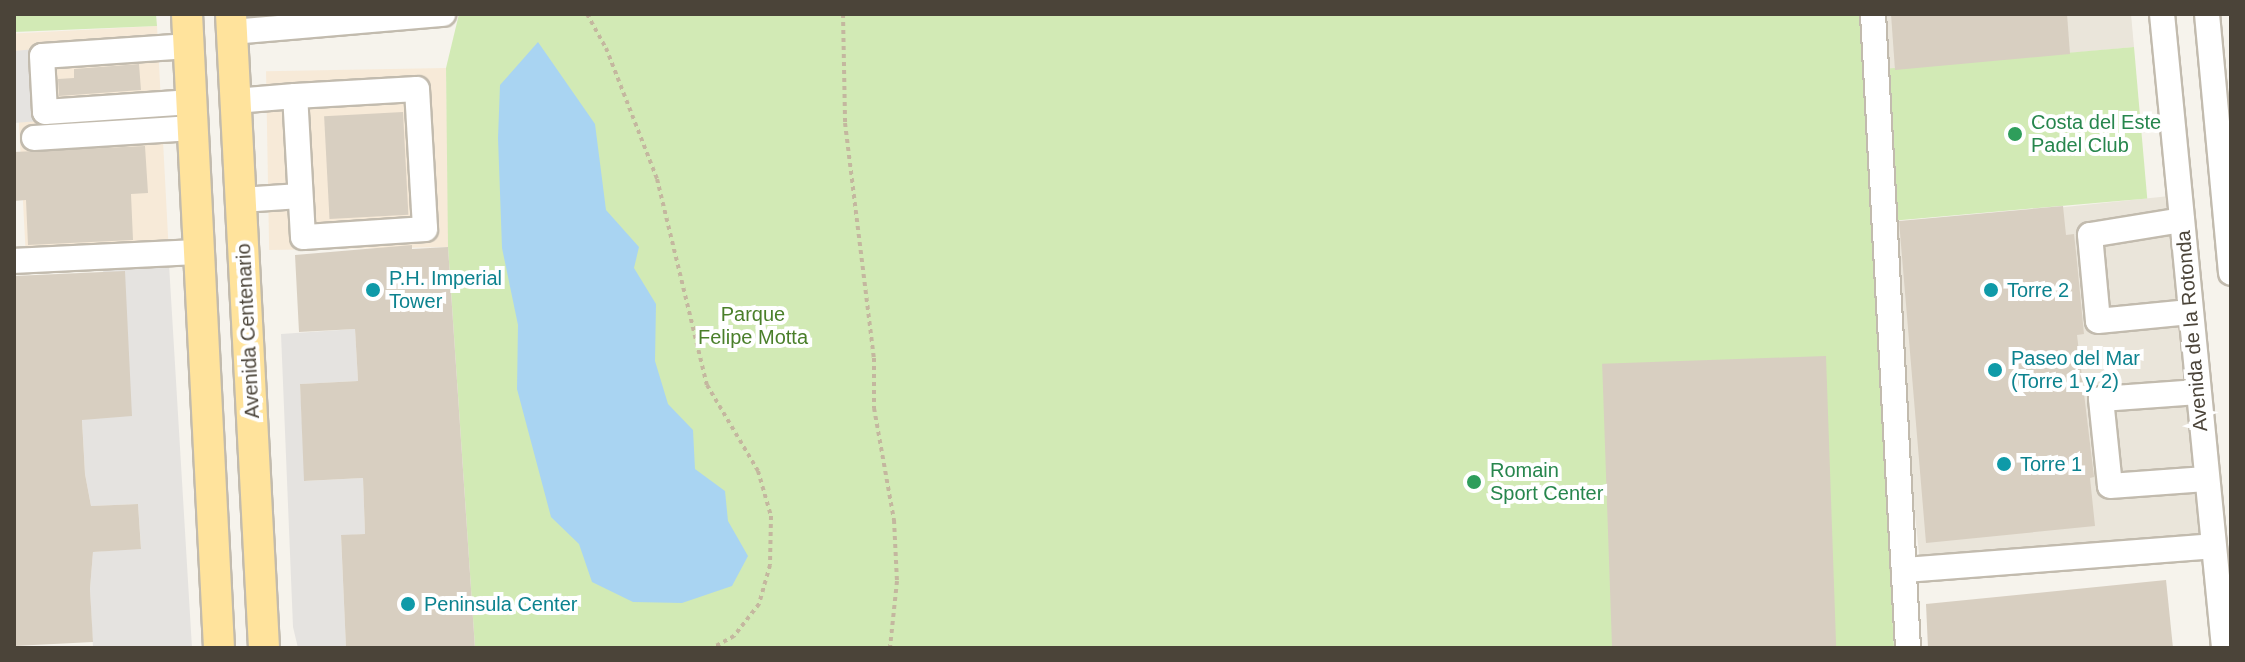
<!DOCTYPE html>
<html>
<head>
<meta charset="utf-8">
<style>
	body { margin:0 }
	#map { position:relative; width:2245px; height:662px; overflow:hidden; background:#f6f3ec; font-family:Arial,sans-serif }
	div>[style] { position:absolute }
	.residential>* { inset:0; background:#eae5da; transform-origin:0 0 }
	.commercial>* { inset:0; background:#f7ead8; transform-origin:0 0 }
	.green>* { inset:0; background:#d2eab5; transform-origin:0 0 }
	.parking>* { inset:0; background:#e5e3e0 }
	.water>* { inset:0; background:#a9d4f2 }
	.building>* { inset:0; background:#d8cfc1; transform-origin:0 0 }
	.path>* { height:4px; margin-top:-2px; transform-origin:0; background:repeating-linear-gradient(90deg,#c4b79f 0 4px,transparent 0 8px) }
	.roads { filter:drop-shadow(2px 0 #c2bbae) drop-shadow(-2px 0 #c2bbae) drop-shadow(0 2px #c2bbae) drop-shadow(0 -2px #c2bbae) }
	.minor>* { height:24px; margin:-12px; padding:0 12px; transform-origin:12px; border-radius:12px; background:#fff }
	.major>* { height:30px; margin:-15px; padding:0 15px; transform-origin:15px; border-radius:15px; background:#ffe39c }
	.dots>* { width:22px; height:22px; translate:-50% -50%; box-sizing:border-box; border:4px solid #fff; border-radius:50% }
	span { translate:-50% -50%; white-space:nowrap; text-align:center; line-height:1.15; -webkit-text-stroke:8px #fff; paint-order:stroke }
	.leisure-label { font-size:20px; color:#27864d }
	.left { translate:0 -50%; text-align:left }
	.culture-label { font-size:20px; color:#0d838f }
	.park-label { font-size:20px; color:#4a7f2a }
	.street-label { font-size:20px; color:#4b4439 }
	.frame { position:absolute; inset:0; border:16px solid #4b4439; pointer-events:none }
</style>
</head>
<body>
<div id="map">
	<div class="residential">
		<i style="clip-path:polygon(1880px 14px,2131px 14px,2134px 47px,1883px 71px)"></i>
		<i style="left:2179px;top:195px;width:353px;height:296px;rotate:84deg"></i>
	</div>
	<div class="commercial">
		<i style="left:157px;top:26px;width:238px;height:143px;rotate:87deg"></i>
		<i style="left:446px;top:68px;width:179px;height:180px;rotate:89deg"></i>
	</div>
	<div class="green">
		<i style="clip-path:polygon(14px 14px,156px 14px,157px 26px,14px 32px)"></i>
		<i style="clip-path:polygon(459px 14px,1862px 14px,1894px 648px,475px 648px,448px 247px,446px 68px)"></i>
		<i style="left:2134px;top:47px;width:152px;height:252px;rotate:85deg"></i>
	</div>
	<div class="parking">
		<i style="clip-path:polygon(35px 49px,39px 121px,14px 123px,14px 51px)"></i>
		<i style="clip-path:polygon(169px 264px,192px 648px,93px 648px,90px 589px,93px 552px,141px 548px,138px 504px,91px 506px,85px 474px,82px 419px,112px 417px,103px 268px)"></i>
		<i style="clip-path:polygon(355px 329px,358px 381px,300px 384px,305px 481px,363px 478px,365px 534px,341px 536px,346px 648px,298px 648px,293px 627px,281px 334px)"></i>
	</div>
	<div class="water">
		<i style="clip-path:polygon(538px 42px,595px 124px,606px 210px,639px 247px,634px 268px,656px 304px,655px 361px,668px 404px,693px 430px,695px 469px,725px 491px,728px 521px,748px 556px,732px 586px,682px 603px,633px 602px,592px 582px,579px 544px,551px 517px,517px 389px,518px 325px,502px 248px,498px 138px,500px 85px)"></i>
	</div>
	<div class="building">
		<i style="clip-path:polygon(1891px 14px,2067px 14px,2070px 54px,1895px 70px)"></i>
		<i style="clip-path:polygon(139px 64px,141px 90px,59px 96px,58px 79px,74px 78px,74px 69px)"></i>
		<i style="left:403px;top:112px;width:103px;height:79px;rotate:87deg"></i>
		<i style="clip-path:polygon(145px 146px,148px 193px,131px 194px,133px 240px,28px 245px,26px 200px,14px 201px,14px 152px)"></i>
		<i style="clip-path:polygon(2063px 206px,2066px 235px,2074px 234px,2076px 252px,2084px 334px,2077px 335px,2094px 477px,2090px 478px,2095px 526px,1926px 543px,1899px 221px)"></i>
		<i style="clip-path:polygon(412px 245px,412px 249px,448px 247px,475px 648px,346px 648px,341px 535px,365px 534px,363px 478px,304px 481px,300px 384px,358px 381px,355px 329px,299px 332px,295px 255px)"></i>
		<i style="clip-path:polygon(125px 271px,132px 416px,82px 420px,85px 474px,91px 506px,138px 504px,141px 549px,93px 552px,90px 589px,93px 642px,14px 646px,14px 276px)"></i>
		<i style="left:1826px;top:356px;width:292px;height:224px;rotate:88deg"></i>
		<i style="clip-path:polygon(2166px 580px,2173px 648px,1928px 648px,1926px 604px)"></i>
	</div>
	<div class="path">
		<i style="left:587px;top:14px;width:39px;rotate:61deg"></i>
		<i style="left:606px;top:48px;width:141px;rotate:68.7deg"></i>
		<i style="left:657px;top:179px;width:212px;rotate:76.4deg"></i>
		<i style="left:707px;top:385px;width:100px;rotate:59.3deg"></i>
		<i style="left:758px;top:471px;width:47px;rotate:73.9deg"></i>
		<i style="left:771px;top:516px;width:49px;rotate:91.2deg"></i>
		<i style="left:770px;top:565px;width:41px;rotate:105.8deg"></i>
		<i style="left:759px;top:604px;width:41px;rotate:128deg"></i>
		<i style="left:734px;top:636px;width:25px;rotate:151deg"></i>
		<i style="left:843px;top:14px;width:109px;rotate:88.9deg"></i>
		<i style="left:845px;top:123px;width:237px;rotate:83deg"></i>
		<i style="left:874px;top:358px;width:50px;rotate:90deg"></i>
		<i style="left:874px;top:408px;width:114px;rotate:79.9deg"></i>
		<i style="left:894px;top:520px;width:61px;rotate:87.2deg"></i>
		<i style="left:897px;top:581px;width:67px;rotate:96deg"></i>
	</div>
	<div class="roads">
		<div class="minor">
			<i style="left:1873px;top:14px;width:635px;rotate:86.84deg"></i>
			<i style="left:2162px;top:14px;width:637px;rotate:84.41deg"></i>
			<i style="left:2207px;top:14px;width:260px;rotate:84.7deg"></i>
			<i style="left:232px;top:32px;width:212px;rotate:-4.9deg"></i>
			<i style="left:189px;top:46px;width:147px;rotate:176.1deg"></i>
			<i style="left:42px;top:56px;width:56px;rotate:86.9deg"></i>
			<i style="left:45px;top:112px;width:147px;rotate:-3.9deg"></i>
			<i style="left:235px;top:101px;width:60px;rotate:-4.8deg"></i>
			<i style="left:295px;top:96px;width:122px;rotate:-3.3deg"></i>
			<i style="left:417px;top:89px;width:140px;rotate:86.7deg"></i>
			<i style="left:425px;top:229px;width:122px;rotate:176.2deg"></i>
			<i style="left:303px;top:237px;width:141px;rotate:-93.2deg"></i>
			<i style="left:34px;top:138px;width:159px;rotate:-3.6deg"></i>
			<i style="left:241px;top:200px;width:59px;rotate:-3.9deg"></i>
			<i style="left:2182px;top:220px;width:93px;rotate:170.7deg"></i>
			<i style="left:2090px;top:235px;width:86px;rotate:84.7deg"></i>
			<i style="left:2098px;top:321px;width:92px;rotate:-5.6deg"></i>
			<i style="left:14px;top:261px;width:186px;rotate:-2.8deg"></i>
			<i style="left:2198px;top:392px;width:97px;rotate:175.9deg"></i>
			<i style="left:2101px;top:399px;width:87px;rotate:84.1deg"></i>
			<i style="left:2110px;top:486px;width:96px;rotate:-4.2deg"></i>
			<i style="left:1904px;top:570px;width:310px;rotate:-4.4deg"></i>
		</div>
		<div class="major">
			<i style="left:187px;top:14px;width:635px;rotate:87.11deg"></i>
			<i style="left:231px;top:14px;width:635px;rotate:87.02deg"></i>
		</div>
	</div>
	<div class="dots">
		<i style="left:2015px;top:134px;background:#2e9e5b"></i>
		<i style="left:373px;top:290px;background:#0f9aa8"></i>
		<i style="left:1991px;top:290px;background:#0f9aa8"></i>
		<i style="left:1995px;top:370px;background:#0f9aa8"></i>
		<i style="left:2004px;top:464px;background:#0f9aa8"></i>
		<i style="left:1474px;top:482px;background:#2e9e5b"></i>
		<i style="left:408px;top:604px;background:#0f9aa8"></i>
	</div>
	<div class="leisure-label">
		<span class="left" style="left:2031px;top:134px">Costa del Este<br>Padel Club</span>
		<span class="left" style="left:1490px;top:482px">Romain<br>Sport Center</span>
	</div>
	<div class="culture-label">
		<span class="left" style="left:389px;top:290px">P.H. Imperial<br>Tower</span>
		<span class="left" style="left:2007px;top:290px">Torre 2</span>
		<span class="left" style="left:2011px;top:370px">Paseo del Mar<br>(Torre 1 y 2)</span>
		<span class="left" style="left:2020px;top:464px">Torre 1</span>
		<span class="left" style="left:424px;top:604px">Peninsula Center</span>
	</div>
	<div class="park-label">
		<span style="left:753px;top:326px">Parque<br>Felipe Motta</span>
	</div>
	<div class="street-label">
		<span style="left:248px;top:331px;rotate:-93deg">Avenida Centenario</span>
		<span style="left:2192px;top:331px;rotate:-95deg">Avenida de la Rotonda</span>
	</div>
	<div class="frame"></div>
</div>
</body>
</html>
